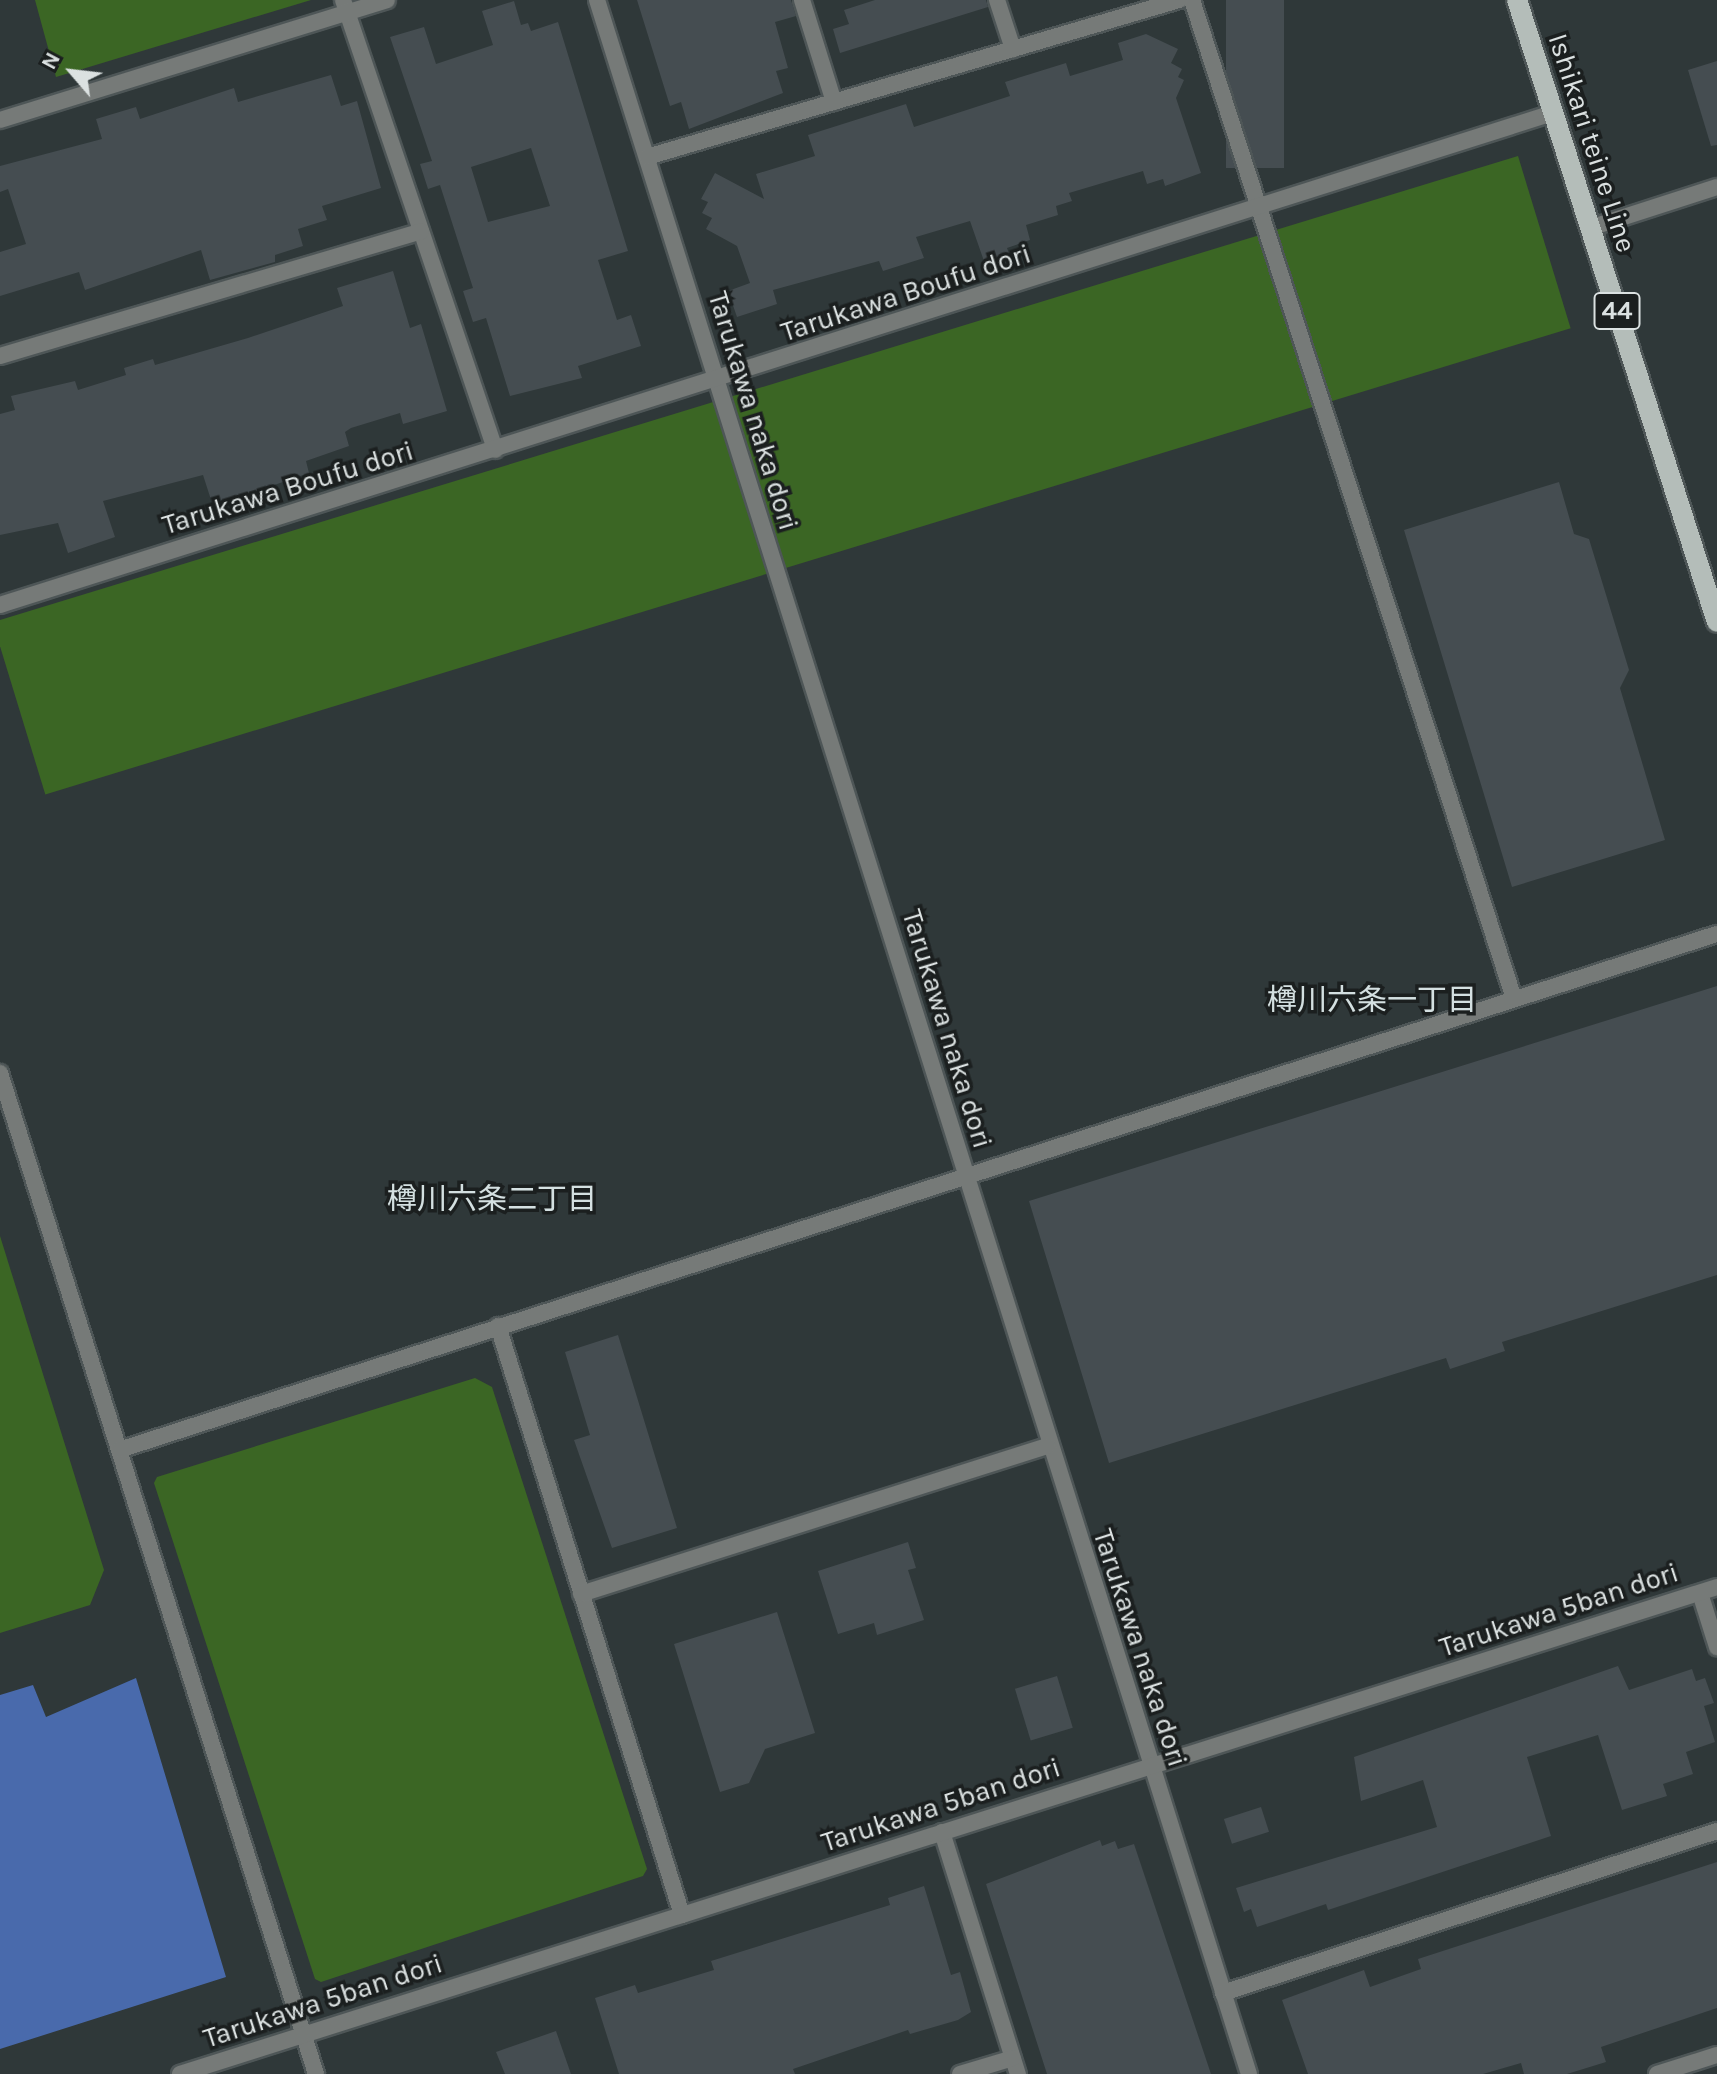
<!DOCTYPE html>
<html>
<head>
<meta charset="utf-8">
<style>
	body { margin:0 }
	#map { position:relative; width:1717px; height:2074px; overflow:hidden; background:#2f3839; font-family:Karla,"Noto Sans JP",sans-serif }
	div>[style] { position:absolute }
	.green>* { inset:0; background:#3b6624; transform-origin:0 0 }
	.water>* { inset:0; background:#496aac }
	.building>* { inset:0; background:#454d51; transform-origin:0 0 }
	.roads { filter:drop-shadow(2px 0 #4e5657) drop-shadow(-2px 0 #4e5657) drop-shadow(0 2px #4e5657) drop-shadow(0 -2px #4e5657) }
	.minor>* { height:16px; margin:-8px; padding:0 8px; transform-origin:8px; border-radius:8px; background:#767a78 }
	.tertiary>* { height:16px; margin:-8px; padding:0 8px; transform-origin:8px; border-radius:8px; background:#767a78 }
	.primary>* { height:20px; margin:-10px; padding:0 10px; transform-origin:10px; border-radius:10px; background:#b4bdb9 }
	span { translate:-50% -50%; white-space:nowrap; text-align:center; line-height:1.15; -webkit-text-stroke:7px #1b1f1f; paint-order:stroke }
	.shield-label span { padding:2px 6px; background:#1b1f1f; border:2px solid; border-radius:6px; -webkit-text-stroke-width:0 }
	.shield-label { font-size:26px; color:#dbe1e1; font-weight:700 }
	.street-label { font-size:28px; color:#dbe1e1 }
	.neighbourhood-label { font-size:30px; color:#d4e0e1 }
	.north { position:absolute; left:32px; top:32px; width:80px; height:80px; -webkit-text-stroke:6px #1b1f1f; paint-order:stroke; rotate:298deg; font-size:22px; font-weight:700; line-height:32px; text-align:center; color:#dbe1e1 }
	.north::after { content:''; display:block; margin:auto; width:28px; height:36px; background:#dbe1e1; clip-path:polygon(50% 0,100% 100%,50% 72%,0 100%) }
</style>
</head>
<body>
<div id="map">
	<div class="green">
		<i style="clip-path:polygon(35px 0,311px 0,56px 77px)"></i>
		<i style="left:1518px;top:156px;width:180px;height:1595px;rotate:73deg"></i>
		<i style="clip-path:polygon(0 1236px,104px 1570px,90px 1605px,0 1633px)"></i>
		<i style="clip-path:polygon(475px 1378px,492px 1387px,647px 1869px,643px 1876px,321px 1982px,315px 1979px,154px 1483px,157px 1477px)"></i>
	</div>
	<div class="water">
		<i style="clip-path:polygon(136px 1678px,226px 1977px,0 2049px,0 1695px,33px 1685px,46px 1717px)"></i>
	</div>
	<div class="building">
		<i style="clip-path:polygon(637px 0,791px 0,796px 16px,775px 22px,788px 68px,776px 71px,783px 93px,689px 129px,681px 102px,670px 106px)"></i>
		<i style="clip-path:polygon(875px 0,986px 0,988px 7px,840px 53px,833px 29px,849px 24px,844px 10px)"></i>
		<i style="left:1226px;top:0;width:58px;height:168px"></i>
		<i style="clip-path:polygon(evenodd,514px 1px,521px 25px,528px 23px,531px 31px,558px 22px,628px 251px,598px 260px,617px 320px,631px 315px,641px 346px,578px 366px,582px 378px,510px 396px,486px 318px,473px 322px,463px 291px,473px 288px,440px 185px,428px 189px,420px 164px,432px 161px,390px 37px,424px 27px,436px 64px,493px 45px,482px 11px,514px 1px,531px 148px,550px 206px,488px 222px,471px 167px,531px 148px)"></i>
		<i style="clip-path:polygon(1146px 34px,1178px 49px,1171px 63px,1182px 69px,1178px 77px,1184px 80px,1176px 98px,1201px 173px,1165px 186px,1163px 179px,1147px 184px,1143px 171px,1069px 193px,1072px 201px,1056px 206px,1058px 215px,1026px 225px,1030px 240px,1007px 248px,1010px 256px,985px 264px,970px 221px,916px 237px,924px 258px,883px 271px,879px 261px,773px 290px,777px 304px,737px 317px,728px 291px,750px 283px,737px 246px,706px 229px,712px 218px,702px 213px,708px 202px,701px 199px,715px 173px,764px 199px,756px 174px,815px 156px,808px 135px,906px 104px,914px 127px,1010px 96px,1005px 82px,1066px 63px,1070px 76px,1123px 60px,1118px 43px)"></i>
		<i style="clip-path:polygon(1717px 61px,1717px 145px,1711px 146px,1688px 70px)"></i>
		<i style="clip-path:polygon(331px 75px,341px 106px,357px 101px,381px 188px,322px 206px,327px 220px,298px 229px,303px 246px,275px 255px,275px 262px,210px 280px,201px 250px,85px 290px,79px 272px,0 296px,0 252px,26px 244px,8px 189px,0 192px,0 166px,102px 139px,96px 119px,136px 107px,140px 119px,234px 88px,238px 102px)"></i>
		<i style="clip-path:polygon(393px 271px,410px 328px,421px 324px,447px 411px,403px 424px,400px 413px,351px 428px,345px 432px,349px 446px,306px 461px,309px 473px,213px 506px,203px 475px,103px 501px,115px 537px,68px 553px,58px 523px,0 535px,0 414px,15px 410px,11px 396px,75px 381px,78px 390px,126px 375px,124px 368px,153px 359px,155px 365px,248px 338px,343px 306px,337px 288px)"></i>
		<i style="clip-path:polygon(1559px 482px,1574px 534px,1589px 539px,1629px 670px,1620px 688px,1665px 840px,1512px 887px,1404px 530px)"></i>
		<i style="clip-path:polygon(1717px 986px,1717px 1275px,1502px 1342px,1505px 1351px,1450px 1369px,1446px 1358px,1109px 1463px,1029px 1201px)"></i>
		<i style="clip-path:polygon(618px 1335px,677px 1528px,612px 1548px,574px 1440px,590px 1435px,565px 1352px)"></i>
		<i style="clip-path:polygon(908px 1542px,916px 1568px,908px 1570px,924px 1620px,877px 1635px,874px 1623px,838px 1634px,818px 1571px)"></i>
		<i style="clip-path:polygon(777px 1612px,815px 1733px,765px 1749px,749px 1783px,720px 1792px,674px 1644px)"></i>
		<i style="clip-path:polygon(1618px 1666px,1629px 1690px,1692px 1669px,1696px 1681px,1705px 1678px,1714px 1703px,1704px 1706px,1715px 1742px,1686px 1752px,1693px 1774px,1663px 1784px,1667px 1796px,1622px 1810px,1598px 1735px,1527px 1757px,1551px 1836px,1328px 1910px,1326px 1904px,1257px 1927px,1251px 1909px,1244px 1912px,1236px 1888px,1437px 1827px,1423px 1780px,1361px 1801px,1354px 1757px)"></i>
		<i style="left:1057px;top:1676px;width:54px;height:44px;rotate:73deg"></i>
		<i style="left:1261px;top:1807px;width:26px;height:39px;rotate:72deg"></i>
		<i style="clip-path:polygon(1100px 1840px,1102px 1846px,1115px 1841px,1118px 1849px,1134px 1844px,1211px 2074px,1047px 2074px,986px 1884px)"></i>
		<i style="clip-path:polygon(1717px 1862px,1717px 2008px,1601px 2047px,1606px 2062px,1567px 2074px,1524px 2074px,1521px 2063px,1483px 2074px,1308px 2074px,1282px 2000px,1364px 1970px,1370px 1987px,1421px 1969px,1418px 1959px)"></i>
		<i style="clip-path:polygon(924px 1886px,951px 1975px,960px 1972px,971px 2012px,958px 2020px,910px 2034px,908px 2030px,793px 2069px,795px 2074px,619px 2074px,595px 1998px,635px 1985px,638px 1993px,714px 1970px,711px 1961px,890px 1905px,888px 1898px)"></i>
		<i style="clip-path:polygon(556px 2031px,571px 2074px,505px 2074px,496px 2052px)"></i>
	</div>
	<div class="roads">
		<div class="minor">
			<i style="left:343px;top:0;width:475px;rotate:71.3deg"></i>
			<i style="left:597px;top:0;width:2174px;rotate:72.55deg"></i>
			<i style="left:802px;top:0;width:107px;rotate:72.6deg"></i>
			<i style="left:997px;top:0;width:52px;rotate:71.9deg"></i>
			<i style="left:1192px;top:0;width:1050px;rotate:72.13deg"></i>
			<i style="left:0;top:120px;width:405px;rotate:-17.2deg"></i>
			<i style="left:647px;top:157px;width:555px;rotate:-16.44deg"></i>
			<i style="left:1590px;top:228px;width:133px;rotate:-17.9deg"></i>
			<i style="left:0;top:356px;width:439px;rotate:-16.5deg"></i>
			<i style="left:0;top:605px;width:1629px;rotate:-17.58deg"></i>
			<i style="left:0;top:1073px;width:1050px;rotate:72.48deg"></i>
			<i style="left:498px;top:1326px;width:617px;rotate:72.65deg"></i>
			<i style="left:119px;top:1450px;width:1679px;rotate:-17.9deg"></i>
			<i style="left:1700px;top:1593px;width:57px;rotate:72.5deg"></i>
			<i style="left:581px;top:1594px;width:489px;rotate:-17.6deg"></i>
			<i style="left:942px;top:1832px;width:254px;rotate:72.6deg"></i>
			<i style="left:1223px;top:1993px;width:520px;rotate:-18.16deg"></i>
			<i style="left:960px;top:2074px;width:55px;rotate:-16.8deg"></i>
			<i style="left:1657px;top:2074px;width:63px;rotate:-17.6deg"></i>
		</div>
		<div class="tertiary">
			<i style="left:180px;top:2074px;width:1612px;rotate:-17.58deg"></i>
		</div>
		<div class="primary">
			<i style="left:1517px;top:0;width:653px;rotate:72.18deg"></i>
		</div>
	</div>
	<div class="shield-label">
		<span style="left:1617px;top:311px">44</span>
	</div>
	<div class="street-label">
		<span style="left:1592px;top:143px;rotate:72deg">Ishikari teine Line</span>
		<span style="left:906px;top:293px;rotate:-18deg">Tarukawa Boufu dori</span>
		<span style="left:753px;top:411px;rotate:73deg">Tarukawa naka dori</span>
		<span style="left:288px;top:488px;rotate:-17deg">Tarukawa Boufu dori</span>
		<span style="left:947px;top:1029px;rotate:73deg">Tarukawa naka dori</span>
		<span style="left:1559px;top:1610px;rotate:-18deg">Tarukawa 5ban dori</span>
		<span style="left:1140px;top:1648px;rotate:72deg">Tarukawa naka dori</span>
		<span style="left:941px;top:1805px;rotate:-18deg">Tarukawa 5ban dori</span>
		<span style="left:323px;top:2001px;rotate:-18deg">Tarukawa 5ban dori</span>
	</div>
	<div class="neighbourhood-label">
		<span style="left:1372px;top:1000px">樽川六条一丁目</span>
		<span style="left:492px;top:1199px">樽川六条二丁目</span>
	</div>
	<div class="north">N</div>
</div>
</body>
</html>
